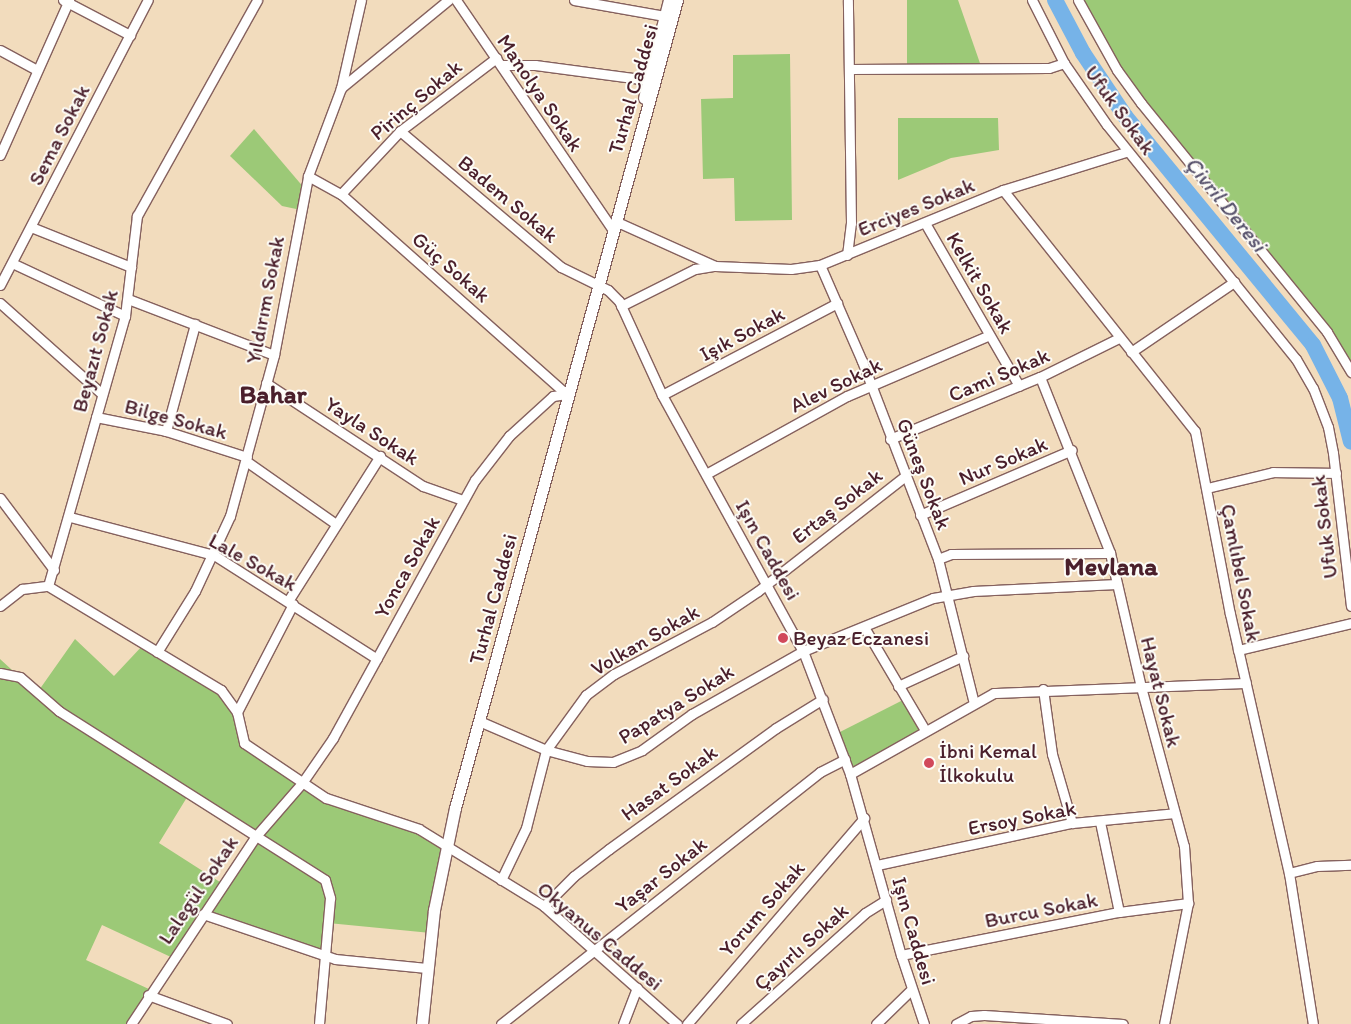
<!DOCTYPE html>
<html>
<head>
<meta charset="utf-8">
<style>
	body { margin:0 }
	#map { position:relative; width:1351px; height:1024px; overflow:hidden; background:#f2dcbd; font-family:Itim,sans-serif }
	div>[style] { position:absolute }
	.green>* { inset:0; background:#9cc977 }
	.river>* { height:16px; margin:-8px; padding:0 8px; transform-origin:8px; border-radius:8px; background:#76b3e8 }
	.roads { filter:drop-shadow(1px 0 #85615e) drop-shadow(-1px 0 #85615e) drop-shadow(0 1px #85615e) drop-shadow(0 -1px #85615e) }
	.minor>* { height:9px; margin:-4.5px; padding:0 4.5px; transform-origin:4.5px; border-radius:4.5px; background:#fff }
	.tertiary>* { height:11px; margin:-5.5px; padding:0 5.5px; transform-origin:5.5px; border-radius:5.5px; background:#fff }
	.dots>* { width:14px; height:14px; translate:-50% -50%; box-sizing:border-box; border:2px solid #fdfcf7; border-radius:50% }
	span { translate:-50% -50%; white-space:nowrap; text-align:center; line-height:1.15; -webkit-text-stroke:4px #fdfcf7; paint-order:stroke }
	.street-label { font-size:21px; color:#4a1f2b }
	.poi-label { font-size:21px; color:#4a1f2b }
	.left { translate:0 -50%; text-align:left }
	.water-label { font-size:22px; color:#59536d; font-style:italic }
	.district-label { font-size:26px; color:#4a1f2b; font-weight:700 }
</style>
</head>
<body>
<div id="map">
	<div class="green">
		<i style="clip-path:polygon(907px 0,958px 0,982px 69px,907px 69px)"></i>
		<i style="clip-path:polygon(1078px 0,1351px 0,1351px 372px,1339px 349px,1141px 103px)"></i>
		<i style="clip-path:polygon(790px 54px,792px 220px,735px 221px,734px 178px,703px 179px,701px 99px,733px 98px,733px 55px)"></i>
		<i style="clip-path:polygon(898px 118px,998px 118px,999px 150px,951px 158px,898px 180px)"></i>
		<i style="clip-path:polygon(254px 129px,305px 189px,301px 210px,282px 206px,230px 156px)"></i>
		<i style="clip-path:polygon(evenodd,75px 639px,114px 676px,144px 644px,227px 697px,241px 737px,326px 798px,410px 826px,446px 849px,431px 933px,328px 923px,325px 956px,203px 914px,173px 958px,102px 925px,86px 960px,151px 990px,131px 1024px,0 1024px,0 659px,37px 693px,75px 639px,189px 794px,256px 836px,223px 884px,159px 843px,189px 794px)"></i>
		<i style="clip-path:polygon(905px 699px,925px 730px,850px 774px,836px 734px)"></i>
	</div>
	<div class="river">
		<i style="left:1055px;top:0;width:60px;rotate:62.2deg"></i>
		<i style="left:1083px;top:53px;width:76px;rotate:56.3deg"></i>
		<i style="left:1125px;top:116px;width:296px;rotate:50.6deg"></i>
		<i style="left:1313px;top:345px;width:59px;rotate:63deg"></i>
		<i style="left:1340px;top:398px;width:45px;rotate:76deg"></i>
	</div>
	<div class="roads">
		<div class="minor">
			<i style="left:63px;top:0;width:76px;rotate:27.6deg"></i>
			<i style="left:456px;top:0;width:278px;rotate:55.7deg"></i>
			<i style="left:574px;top:0;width:92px;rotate:10deg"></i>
			<i style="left:1032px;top:0;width:71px;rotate:63.1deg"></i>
			<i style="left:1064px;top:63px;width:75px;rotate:55.3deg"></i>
			<i style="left:1107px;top:125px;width:301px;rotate:51.1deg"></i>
			<i style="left:1296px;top:359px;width:34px;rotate:60deg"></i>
			<i style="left:1313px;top:388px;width:42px;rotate:69deg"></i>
			<i style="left:1328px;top:427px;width:26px;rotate:79deg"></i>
			<i style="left:1333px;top:453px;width:154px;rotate:83.3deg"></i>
			<i style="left:1078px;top:0;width:80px;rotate:60.9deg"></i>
			<i style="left:1117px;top:70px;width:41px;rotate:54deg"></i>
			<i style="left:1141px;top:103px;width:295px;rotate:50.9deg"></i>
			<i style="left:1327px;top:332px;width:47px;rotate:59deg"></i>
			<i style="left:0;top:50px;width:42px;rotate:28.4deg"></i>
			<i style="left:501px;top:65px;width:34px"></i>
			<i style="left:535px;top:65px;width:114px;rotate:7.6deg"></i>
			<i style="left:849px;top:69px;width:200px;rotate:-0.3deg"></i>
			<i style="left:1049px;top:68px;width:16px;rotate:-18deg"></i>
			<i style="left:341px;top:88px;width:139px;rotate:-39.4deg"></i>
			<i style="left:400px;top:131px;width:211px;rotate:40.2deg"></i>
			<i style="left:561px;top:267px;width:52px;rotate:26.1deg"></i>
			<i style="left:608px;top:290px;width:16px;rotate:45deg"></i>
			<i style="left:619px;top:301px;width:103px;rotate:65.4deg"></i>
			<i style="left:662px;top:395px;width:292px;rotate:61.2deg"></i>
			<i style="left:803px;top:651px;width:132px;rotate:69.1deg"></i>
			<i style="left:850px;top:774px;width:188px;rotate:74.3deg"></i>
			<i style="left:901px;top:955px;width:73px;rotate:71.6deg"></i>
			<i style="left:0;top:155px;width:170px;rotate:-66deg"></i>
			<i style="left:308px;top:176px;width:38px;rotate:29deg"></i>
			<i style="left:341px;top:194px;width:298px;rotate:41.6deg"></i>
			<i style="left:1003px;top:190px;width:308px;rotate:51.5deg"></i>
			<i style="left:1195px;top:431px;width:186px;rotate:79.2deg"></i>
			<i style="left:1230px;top:614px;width:266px;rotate:77.2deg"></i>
			<i style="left:1289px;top:873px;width:153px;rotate:81deg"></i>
			<i style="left:341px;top:194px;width:86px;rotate:-46.9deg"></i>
			<i style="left:400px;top:131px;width:121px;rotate:-37.2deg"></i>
			<i style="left:615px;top:221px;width:110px;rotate:24.2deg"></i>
			<i style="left:925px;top:223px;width:188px;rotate:60deg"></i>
			<i style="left:31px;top:227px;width:108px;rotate:21.8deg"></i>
			<i style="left:847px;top:255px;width:32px;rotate:-83deg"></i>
			<i style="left:851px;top:223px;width:223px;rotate:-90.8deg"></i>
			<i style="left:12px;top:263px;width:125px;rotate:25.1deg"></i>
			<i style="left:820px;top:265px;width:105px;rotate:66.4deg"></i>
			<i style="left:862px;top:361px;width:212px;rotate:69deg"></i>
			<i style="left:938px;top:559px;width:148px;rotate:76deg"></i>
			<i style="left:0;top:285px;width:321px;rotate:-62.6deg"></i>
			<i style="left:128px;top:299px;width:156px;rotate:21deg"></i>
			<i style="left:0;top:303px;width:135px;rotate:41.7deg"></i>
			<i style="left:621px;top:306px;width:83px;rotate:-26.6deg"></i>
			<i style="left:695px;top:269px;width:20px;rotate:-9deg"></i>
			<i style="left:715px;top:266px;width:76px;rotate:2.3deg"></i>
			<i style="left:791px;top:269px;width:29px;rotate:-8deg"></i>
			<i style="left:820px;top:265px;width:198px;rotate:-22.3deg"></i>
			<i style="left:1003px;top:190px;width:129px;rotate:-17.2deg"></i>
			<i style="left:1131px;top:352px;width:125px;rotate:-34.2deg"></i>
			<i style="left:1040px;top:377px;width:189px;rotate:68.3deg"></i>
			<i style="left:1110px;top:553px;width:138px;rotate:77deg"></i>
			<i style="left:1141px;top:687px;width:165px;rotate:74.9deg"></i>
			<i style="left:1184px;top:846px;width:57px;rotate:86deg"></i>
			<i style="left:1188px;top:903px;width:123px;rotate:101.2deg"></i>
			<i style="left:266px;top:383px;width:188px;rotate:33.3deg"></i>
			<i style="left:423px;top:486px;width:42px;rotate:19.3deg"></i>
			<i style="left:662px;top:395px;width:198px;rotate:-27.7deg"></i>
			<i style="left:96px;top:417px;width:71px;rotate:11.3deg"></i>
			<i style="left:166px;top:431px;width:85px;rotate:17.8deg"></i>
			<i style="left:166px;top:431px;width:111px;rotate:-74.8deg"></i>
			<i style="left:890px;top:439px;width:162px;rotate:-22.5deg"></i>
			<i style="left:1040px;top:377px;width:88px;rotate:-26.3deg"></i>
			<i style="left:246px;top:461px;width:110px;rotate:35deg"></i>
			<i style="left:706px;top:474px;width:161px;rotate:-29deg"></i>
			<i style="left:847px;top:396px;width:153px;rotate:-23.1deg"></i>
			<i style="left:1207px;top:488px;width:68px;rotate:-13.6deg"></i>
			<i style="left:1273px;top:472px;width:63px;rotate:0.9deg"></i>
			<i style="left:0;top:498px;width:90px;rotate:53.1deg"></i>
			<i style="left:920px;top:515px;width:165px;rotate:-23.2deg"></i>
			<i style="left:70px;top:517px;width:149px;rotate:14.8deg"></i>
			<i style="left:214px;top:555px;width:193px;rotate:32.5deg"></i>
			<i style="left:938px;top:559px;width:14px;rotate:-21deg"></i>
			<i style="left:951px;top:554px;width:159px;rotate:-0.4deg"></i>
			<i style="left:48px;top:586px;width:281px;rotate:-74.1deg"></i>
			<i style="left:125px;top:316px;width:101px;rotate:-83.2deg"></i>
			<i style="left:137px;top:216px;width:247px;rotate:-60.9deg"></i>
			<i style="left:288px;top:601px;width:172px;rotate:-57.6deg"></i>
			<i style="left:293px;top:604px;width:122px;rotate:117.4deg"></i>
			<i style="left:237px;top:712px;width:32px;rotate:77deg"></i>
			<i style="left:244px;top:743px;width:99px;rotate:33.9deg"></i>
			<i style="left:326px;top:798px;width:98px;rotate:18.4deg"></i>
			<i style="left:419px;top:829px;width:147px;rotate:31.6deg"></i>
			<i style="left:544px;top:906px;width:178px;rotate:41.6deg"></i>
			<i style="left:0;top:606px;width:28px;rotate:-38deg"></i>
			<i style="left:22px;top:589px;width:26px;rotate:-7deg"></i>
			<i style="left:48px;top:586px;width:202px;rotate:31deg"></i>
			<i style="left:221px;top:690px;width:27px;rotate:54deg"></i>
			<i style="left:864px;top:627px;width:120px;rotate:59.4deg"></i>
			<i style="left:1238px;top:650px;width:116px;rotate:-13.4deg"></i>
			<i style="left:157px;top:652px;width:72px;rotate:-58.1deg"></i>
			<i style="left:195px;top:591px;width:83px;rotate:-65deg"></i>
			<i style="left:230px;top:516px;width:167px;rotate:-74.7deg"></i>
			<i style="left:274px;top:355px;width:182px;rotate:-79.2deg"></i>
			<i style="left:308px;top:176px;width:94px;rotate:-69.4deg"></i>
			<i style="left:341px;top:88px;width:90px;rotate:-77.2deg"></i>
			<i style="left:0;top:673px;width:20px;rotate:11deg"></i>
			<i style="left:20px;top:677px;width:52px;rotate:41.1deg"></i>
			<i style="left:59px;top:711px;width:315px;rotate:32.4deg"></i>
			<i style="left:325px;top:880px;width:19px;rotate:74deg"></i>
			<i style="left:330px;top:898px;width:126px;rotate:95deg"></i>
			<i style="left:898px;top:686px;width:72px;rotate:-24.8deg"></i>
			<i style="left:1043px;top:689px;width:66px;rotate:82.1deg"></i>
			<i style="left:1052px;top:754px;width:72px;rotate:73.8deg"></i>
			<i style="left:479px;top:721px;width:73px;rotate:23.4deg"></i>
			<i style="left:546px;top:750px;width:42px;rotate:15deg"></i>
			<i style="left:587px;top:761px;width:26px;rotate:2deg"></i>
			<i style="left:613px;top:762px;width:31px;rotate:-22deg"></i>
			<i style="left:642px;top:750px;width:62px;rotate:-35.8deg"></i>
			<i style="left:692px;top:714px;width:128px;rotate:-29.6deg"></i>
			<i style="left:803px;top:651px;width:140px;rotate:-22.2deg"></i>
			<i style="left:933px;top:598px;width:41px;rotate:-9.9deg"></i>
			<i style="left:973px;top:591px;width:144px;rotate:-2.8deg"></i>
			<i style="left:850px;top:774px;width:165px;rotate:-29.4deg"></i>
			<i style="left:994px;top:693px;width:252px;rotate:-2.3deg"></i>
			<i style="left:1100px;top:822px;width:92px;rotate:78.1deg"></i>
			<i style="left:877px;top:865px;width:199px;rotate:-12.2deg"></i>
			<i style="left:1072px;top:823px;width:103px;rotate:-5.5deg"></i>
			<i style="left:1289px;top:873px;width:29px;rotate:-14deg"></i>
			<i style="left:1317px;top:866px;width:34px;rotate:-2deg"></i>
			<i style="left:501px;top:880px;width:58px;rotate:-64.3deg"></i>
			<i style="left:526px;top:828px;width:81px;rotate:-75.6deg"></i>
			<i style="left:546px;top:750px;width:68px;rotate:-54deg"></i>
			<i style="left:586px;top:695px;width:35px;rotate:-37deg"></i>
			<i style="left:614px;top:674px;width:111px;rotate:-28deg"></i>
			<i style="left:712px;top:622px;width:55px;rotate:-34deg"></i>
			<i style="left:758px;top:591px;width:187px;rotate:-38deg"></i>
			<i style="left:544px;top:906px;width:42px;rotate:-45deg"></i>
			<i style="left:574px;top:876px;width:44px;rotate:-37.6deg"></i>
			<i style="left:609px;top:849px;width:206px;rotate:-35.9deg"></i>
			<i style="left:776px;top:728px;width:55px;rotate:-31.7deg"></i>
			<i style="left:203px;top:914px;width:139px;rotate:18.8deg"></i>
			<i style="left:335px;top:959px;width:92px;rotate:5.6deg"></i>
			<i style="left:901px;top:955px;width:222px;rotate:-11.2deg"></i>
			<i style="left:1119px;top:912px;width:70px;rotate:-7.4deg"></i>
			<i style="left:148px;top:995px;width:84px;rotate:20.2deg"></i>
			<i style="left:131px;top:1024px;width:226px;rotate:-56.4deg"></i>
			<i style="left:256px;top:836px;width:70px;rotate:-49deg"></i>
			<i style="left:302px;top:783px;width:55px;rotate:-55.4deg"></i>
			<i style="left:333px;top:738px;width:294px;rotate:-61.2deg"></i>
			<i style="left:475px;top:480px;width:56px;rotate:-52.3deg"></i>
			<i style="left:509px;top:436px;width:59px;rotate:-42.3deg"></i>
			<i style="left:553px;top:396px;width:15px;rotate:-8deg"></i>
			<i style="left:501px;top:1024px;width:407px;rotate:-38.3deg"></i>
			<i style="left:820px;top:772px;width:28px;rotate:-27deg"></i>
			<i style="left:623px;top:1024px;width:39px;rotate:-69deg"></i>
			<i style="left:687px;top:1024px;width:272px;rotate:-49.3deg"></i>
			<i style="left:741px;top:1024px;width:166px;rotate:-41.8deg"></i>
			<i style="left:865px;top:913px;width:25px;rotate:-32deg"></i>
			<i style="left:876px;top:1024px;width:49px;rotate:-44.2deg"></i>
			<i style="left:956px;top:1024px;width:17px;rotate:-28deg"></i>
			<i style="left:971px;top:1016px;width:13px;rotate:-4deg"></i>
			<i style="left:984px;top:1015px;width:139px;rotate:3.7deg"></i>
		</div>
		<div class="tertiary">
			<i style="left:644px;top:98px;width:101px;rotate:-75.7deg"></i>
			<i style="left:422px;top:1024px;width:115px;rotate:-84deg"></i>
			<i style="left:434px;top:910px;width:104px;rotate:-78.4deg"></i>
			<i style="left:455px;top:808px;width:838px;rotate:-74.64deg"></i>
		</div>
	</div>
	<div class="dots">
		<i style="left:783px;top:638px;background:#d1495b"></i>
		<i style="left:929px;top:763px;background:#d1495b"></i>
	</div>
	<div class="street-label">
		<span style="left:633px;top:89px;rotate:-74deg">Turhal Caddesi</span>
		<span style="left:540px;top:93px;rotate:56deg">Manolya Sokak</span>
		<span style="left:416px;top:100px;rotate:-40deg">Pirinç Sokak</span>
		<span style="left:1120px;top:110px;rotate:54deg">Ufuk Sokak</span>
		<span style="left:59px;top:135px;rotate:-63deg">Sema Sokak</span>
		<span style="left:508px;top:199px;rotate:40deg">Badem Sokak</span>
		<span style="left:916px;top:207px;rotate:-22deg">Erciyes Sokak</span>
		<span style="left:451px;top:267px;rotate:41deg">Güç Sokak</span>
		<span style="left:980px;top:283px;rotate:60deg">Kelkit Sokak</span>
		<span style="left:265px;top:300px;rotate:-79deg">Yıldırım Sokak</span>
		<span style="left:742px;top:334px;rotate:-28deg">Işık Sokak</span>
		<span style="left:95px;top:351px;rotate:-75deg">Beyazıt Sokak</span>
		<span style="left:999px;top:375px;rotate:-23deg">Cami Sokak</span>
		<span style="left:836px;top:385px;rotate:-26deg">Alev Sokak</span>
		<span style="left:176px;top:419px;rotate:15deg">Bilge Sokak</span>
		<span style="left:372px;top:431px;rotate:33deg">Yayla Sokak</span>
		<span style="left:1003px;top:461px;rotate:-23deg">Nur Sokak</span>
		<span style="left:924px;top:474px;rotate:69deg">Güneş Sokak</span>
		<span style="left:837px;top:506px;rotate:-38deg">Ertaş Sokak</span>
		<span style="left:1324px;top:527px;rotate:-97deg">Ufuk Sokak</span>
		<span style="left:768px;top:550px;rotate:61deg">Işın Caddesi</span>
		<span style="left:253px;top:562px;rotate:29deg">Lale Sokak</span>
		<span style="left:407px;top:567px;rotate:-61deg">Yonca Sokak</span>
		<span style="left:1241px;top:573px;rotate:79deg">Çamlıbel Sokak</span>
		<span style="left:493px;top:599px;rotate:-75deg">Turhal Caddesi</span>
		<span style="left:645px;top:640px;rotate:-30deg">Volkan Sokak</span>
		<span style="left:1161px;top:692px;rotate:76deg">Hayat Sokak</span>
		<span style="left:676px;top:704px;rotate:-32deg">Papatya Sokak</span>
		<span style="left:669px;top:783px;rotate:-36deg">Hasat Sokak</span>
		<span style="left:1022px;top:818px;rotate:-11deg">Ersoy Sokak</span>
		<span style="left:661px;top:875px;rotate:-38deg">Yaşar Sokak</span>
		<span style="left:198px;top:890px;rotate:-56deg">Lalegül Sokak</span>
		<span style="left:762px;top:909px;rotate:-49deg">Yorum Sokak</span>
		<span style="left:1041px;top:910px;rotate:-11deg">Burcu Sokak</span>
		<span style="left:914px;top:931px;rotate:74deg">Işın Caddesi</span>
		<span style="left:600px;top:936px;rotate:40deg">Okyanus Caddesi</span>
		<span style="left:801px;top:947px;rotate:-42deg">Çayırlı Sokak</span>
	</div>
	<div class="poi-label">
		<span class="left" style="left:793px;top:638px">Beyaz Eczanesi</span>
		<span class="left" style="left:939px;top:763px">İbni Kemal<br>İlkokulu</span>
	</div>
	<div class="water-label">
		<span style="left:1226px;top:204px;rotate:51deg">Çivril Deresi</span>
	</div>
	<div class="district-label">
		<span style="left:273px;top:395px">Bahar</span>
		<span style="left:1111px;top:567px">Mevlana</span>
	</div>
</div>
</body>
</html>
